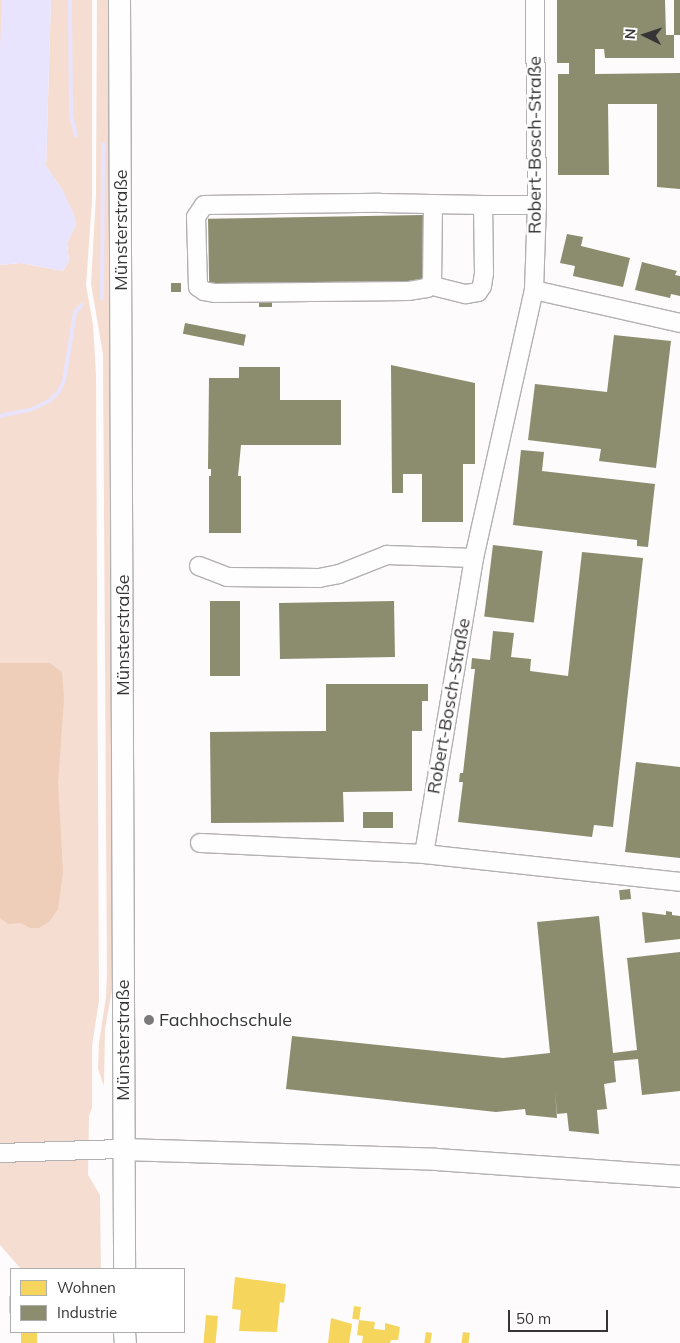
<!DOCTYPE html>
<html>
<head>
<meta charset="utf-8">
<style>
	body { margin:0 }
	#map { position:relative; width:680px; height:1343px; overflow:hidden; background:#fefbfc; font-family:Mulish,sans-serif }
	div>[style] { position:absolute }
	.green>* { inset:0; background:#f5ddd1 }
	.forest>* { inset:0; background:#eecdb9 }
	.water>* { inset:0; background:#e9e4fd }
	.homes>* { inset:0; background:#f6d55c; transform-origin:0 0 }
	.industry>* { inset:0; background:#8c8c6e; transform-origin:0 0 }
	.stream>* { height:4px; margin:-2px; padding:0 2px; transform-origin:2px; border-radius:2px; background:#e9e4fd }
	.roads { filter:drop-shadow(1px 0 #b2b0b1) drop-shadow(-1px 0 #b2b0b1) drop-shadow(0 1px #b2b0b1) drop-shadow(0 -1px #b2b0b1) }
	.minor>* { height:18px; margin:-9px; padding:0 9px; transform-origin:9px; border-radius:9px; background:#fffeff }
	.major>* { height:21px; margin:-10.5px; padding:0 10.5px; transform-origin:10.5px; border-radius:10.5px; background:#fffeff }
	.dots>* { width:14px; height:14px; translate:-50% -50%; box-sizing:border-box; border:2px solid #fff; border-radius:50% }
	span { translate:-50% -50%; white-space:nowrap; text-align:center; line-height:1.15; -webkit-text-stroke:5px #fff; paint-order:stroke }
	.street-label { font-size:18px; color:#363435 }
	.poi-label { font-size:18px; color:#363435 }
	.left { translate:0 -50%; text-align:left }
	.legend { position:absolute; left:10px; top:1268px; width:175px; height:65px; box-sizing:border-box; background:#fff; border:1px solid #afaeae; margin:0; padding:6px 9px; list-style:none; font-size:15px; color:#363435 }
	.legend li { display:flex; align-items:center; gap:10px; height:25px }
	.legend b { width:25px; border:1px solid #afaeae }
	.north { position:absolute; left:620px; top:10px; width:50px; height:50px; -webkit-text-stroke:4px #fff; paint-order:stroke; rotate:274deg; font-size:14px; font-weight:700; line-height:20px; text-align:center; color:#363435 }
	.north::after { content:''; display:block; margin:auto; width:18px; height:22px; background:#363435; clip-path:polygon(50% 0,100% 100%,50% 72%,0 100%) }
	.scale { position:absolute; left:508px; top:1310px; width:100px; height:22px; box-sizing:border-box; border:2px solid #363435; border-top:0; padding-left:6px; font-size:15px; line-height:18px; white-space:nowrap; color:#363435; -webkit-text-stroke:4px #fff; paint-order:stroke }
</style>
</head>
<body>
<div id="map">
	<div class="green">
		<i style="clip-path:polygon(0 0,2px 0,3px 18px,0 50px)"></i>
		<i style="clip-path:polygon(51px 0,92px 0,92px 201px,86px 285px,93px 325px,96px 375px,99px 1000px,92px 1046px,92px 1108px,89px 1116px,88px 1175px,100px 1195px,101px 1269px,21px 1269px,0 1245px,0 265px,21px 263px,63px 271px,69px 261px,67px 243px,76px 225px,63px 191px,46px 166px)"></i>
		<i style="clip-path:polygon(97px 0,109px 0,114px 978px,105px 1029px,104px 1086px,98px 1069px,99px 1043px,106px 997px,107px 974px,103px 354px,91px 284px,96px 196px)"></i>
	</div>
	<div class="forest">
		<i style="clip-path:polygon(0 663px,50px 663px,62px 672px,64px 699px,58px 783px,63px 872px,58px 909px,49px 922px,39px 928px,30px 928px,21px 923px,8px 924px,0 918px)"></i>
	</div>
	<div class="water">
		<i style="clip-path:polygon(2px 0,51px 0,46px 166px,63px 191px,74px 214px,76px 225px,67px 243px,69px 261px,63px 271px,21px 263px,0 265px,0 50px)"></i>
	</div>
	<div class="homes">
		<i style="clip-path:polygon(235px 1277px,286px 1284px,284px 1303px,280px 1302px,277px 1332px,239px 1331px,241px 1310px,232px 1309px)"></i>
		<i style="left:9px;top:1296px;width:2px;height:17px"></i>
		<i style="left:354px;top:1306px;width:7px;height:13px;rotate:8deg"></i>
		<i style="left:206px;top:1315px;width:12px;height:28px;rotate:5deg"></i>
		<i style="clip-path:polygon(331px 1318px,352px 1324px,349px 1343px,328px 1343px)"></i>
		<i style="clip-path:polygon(359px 1320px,375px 1322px,374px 1329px,385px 1330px,385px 1323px,400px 1327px,398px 1340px,391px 1340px,390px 1343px,362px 1343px,363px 1336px,357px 1335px)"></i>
		<i style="left:21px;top:1332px;width:16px;height:11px"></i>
		<i style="left:426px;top:1332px;width:6px;height:11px;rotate:9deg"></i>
		<i style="left:463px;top:1332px;width:7px;height:11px;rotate:8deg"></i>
	</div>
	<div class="industry">
		<i style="clip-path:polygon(557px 0,665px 0,666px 35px,674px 35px,674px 0,680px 0,680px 35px,674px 35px,674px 58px,605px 58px,604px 49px,595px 49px,595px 74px,680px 73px,680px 189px,657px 187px,657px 104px,608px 104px,609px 175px,558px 175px,558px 74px,569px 74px,569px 63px,557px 63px)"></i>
		<i style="left:423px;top:215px;width:72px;height:215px;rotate:89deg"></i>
		<i style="clip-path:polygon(567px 234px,583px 237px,581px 246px,630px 258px,623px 287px,573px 276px,575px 266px,560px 263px)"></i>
		<i style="clip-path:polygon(642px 262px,677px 271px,675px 275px,680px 276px,680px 296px,671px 294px,670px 298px,635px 290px)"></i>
		<i style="left:171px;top:283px;width:10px;height:9px"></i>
		<i style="left:259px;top:297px;width:13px;height:10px"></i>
		<i style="left:185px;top:323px;width:62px;height:11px;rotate:11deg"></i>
		<i style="clip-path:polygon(614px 335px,671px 341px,656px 468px,599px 461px,601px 449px,528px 440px,535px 384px,607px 392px)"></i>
		<i style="clip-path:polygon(391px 365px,475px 383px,475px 464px,463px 464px,463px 522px,422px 522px,422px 474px,403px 474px,403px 493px,392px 493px)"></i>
		<i style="clip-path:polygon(239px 367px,280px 367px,280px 400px,341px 400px,341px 445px,241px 445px,238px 476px,241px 476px,241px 533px,209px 533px,209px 476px,211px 476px,211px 469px,208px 469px,209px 378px,239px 378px)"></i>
		<i style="clip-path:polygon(521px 450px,544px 452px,542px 471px,655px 484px,648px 547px,637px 546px,637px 540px,513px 525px)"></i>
		<i style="left:493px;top:545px;width:50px;height:72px;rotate:7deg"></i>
		<i style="clip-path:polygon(582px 552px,643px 558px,613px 827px,594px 825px,592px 837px,458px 822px,463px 782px,459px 782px,460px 773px,463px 773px,475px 669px,471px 669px,472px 658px,490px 660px,493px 631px,514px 633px,511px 657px,531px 659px,530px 671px,568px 676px)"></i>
		<i style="left:210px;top:601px;width:30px;height:75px"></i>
		<i style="left:394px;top:601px;width:56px;height:115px;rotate:89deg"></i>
		<i style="clip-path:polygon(326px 684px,428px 684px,428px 701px,422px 701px,422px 731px,412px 731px,412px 791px,343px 792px,344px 822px,211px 823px,210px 732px,326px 731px)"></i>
		<i style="clip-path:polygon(636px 762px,680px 767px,680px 858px,625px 852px)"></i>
		<i style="left:363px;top:812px;width:30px;height:16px"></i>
		<i style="left:630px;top:889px;width:10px;height:11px;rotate:84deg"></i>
		<i style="clip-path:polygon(666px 911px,672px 912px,672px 915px,680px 916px,680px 939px,645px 943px,642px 912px,666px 915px)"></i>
		<i style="clip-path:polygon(599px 916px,613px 1053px,637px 1050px,627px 958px,680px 952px,680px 1091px,642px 1095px,638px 1059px,614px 1061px,616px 1082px,604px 1084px,607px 1109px,597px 1110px,599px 1134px,569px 1131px,567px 1113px,557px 1114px,555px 1090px,557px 1118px,526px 1115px,525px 1109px,496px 1112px,286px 1089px,292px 1036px,503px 1058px,550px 1053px,537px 922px)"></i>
	</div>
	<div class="stream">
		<i style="left:70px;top:0;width:116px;rotate:89.5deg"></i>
		<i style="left:71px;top:116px;width:20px;rotate:75deg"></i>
		<i style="left:102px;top:298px;width:154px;rotate:-89.6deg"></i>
		<i style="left:0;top:416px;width:33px;rotate:-12deg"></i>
		<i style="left:32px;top:409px;width:19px;rotate:-25deg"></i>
		<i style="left:49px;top:401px;width:12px;rotate:-42deg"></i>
		<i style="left:58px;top:393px;width:13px;rotate:-63deg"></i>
		<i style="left:64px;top:381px;width:70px;rotate:-80.9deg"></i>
		<i style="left:75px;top:312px;width:10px;rotate:-45deg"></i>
	</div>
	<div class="roads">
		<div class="minor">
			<i style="left:433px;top:204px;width:78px;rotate:90.7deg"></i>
			<i style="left:432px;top:282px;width:8px;rotate:130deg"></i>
			<i style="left:427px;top:288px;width:18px;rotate:171deg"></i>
			<i style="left:409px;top:291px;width:194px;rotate:179.4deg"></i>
			<i style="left:215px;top:293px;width:11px;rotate:-170deg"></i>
			<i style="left:204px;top:291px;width:7px;rotate:-146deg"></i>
			<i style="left:198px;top:287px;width:70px;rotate:-91.6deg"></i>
			<i style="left:196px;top:217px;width:14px;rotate:-56deg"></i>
			<i style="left:204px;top:205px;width:176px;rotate:-0.7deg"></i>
			<i style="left:380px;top:203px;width:103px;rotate:1.1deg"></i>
			<i style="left:483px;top:205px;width:54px"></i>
			<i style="left:429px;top:285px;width:38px;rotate:14deg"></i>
			<i style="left:466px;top:294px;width:12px;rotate:-9deg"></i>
			<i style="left:478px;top:292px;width:7px;rotate:-56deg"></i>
			<i style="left:482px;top:286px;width:13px;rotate:-81deg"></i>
			<i style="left:484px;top:273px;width:68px;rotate:-90.8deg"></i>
			<i style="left:534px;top:290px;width:150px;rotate:12.7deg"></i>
			<i style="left:199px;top:566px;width:30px;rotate:21deg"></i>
			<i style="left:227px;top:577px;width:92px;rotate:0.6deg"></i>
			<i style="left:319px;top:578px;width:20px;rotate:-11deg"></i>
			<i style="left:339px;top:574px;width:52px;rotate:-21.6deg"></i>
			<i style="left:387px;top:555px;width:87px;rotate:2deg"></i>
			<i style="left:200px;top:843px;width:224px;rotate:2.8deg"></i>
			<i style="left:424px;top:854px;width:300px;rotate:-80.4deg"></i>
			<i style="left:474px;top:558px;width:275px;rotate:-77.4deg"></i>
			<i style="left:534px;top:290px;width:85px;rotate:-88deg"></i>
			<i style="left:537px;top:205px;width:205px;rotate:-90.6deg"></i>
			<i style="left:424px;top:854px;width:258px;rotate:6.2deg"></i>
			<i style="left:0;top:1153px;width:123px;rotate:-1.9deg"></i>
		</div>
		<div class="major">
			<i style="left:119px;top:0;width:1269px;rotate:89.77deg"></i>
			<i style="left:123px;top:1149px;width:313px;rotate:1.8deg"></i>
			<i style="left:436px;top:1159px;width:245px;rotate:4deg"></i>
			<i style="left:124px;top:1332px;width:11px;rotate:85deg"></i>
		</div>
	</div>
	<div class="dots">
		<i style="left:149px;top:1020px;background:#7c7a7b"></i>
	</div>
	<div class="street-label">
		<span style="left:535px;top:145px;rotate:-90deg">Robert-Bosch-Straße</span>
		<span style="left:121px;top:230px;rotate:-90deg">Münsterstraße</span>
		<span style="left:123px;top:635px;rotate:-90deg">Münsterstraße</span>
		<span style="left:449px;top:706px;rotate:-80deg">Robert-Bosch-Straße</span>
		<span style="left:123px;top:1040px;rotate:-90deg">Münsterstraße</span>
	</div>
	<div class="poi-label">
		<span class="left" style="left:159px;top:1020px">Fachhochschule</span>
	</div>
	<ul class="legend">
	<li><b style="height:14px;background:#f6d55c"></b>Wohnen</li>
	<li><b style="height:14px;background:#8c8c6e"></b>Industrie</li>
	</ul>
	<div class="north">N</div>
	<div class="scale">50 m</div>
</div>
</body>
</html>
